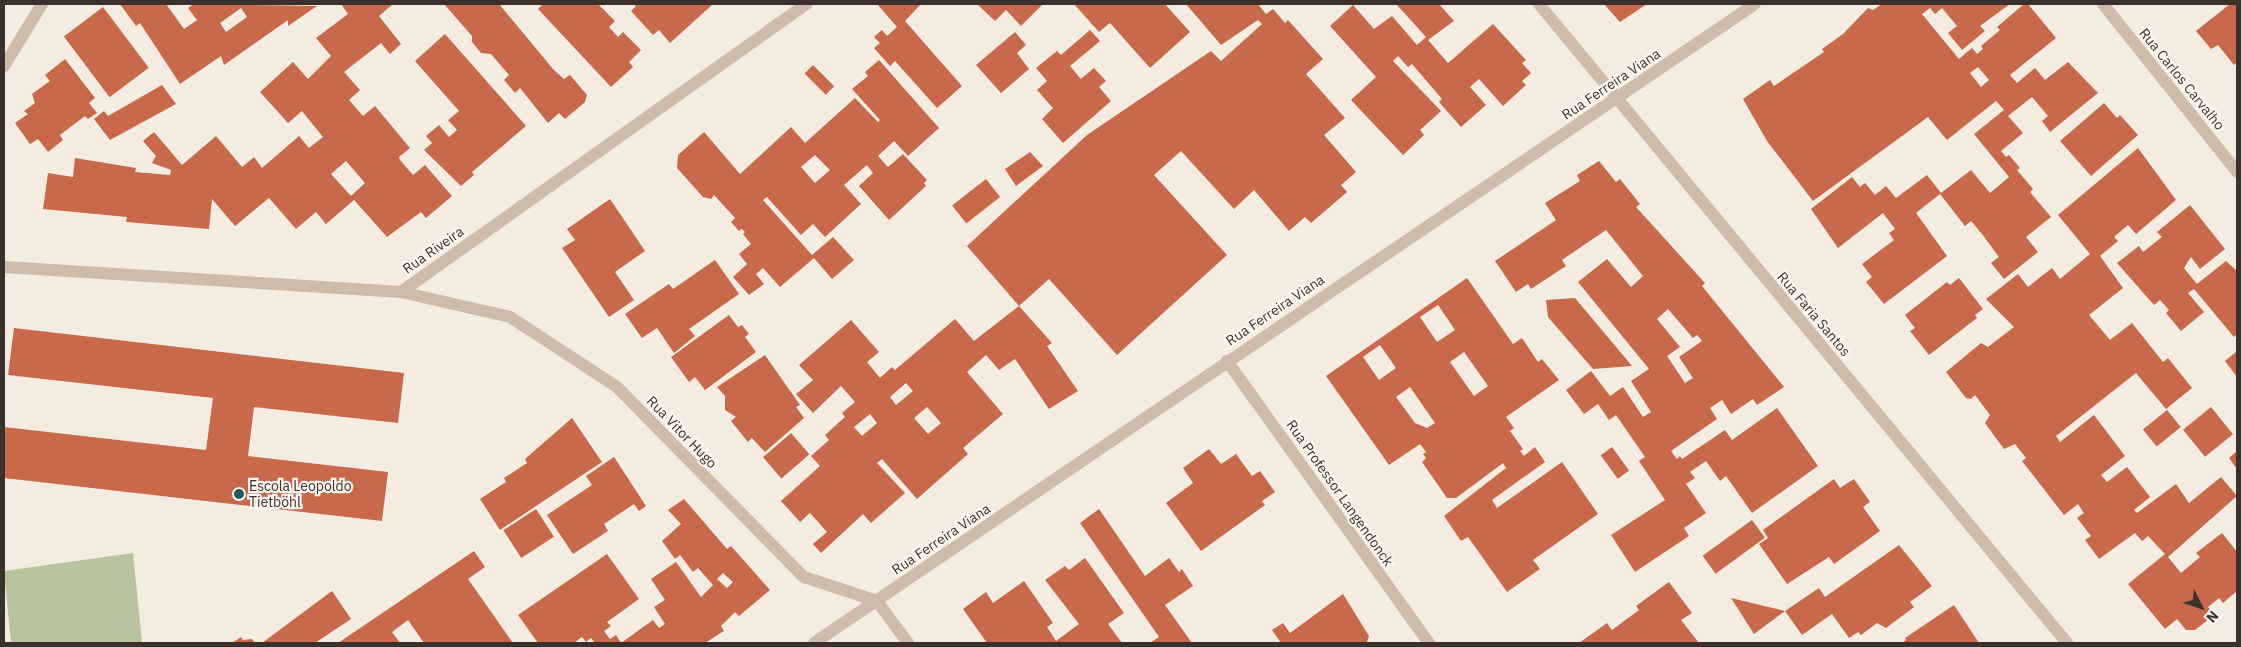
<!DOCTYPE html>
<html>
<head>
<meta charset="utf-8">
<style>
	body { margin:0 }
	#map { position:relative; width:2241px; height:647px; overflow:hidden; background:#f4ebe1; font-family:"IBM Plex Sans",sans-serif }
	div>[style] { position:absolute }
	.green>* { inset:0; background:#b8c4a0 }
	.building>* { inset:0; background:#c8694b; transform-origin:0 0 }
	.minor>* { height:12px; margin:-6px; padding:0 6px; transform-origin:6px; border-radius:6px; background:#cdbbac }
	.dots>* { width:14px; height:14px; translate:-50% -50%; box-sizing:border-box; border:2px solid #fbf5ee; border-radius:50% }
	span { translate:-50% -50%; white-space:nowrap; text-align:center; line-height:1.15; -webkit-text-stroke:4.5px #fbf5ee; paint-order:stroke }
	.street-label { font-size:14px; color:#3b302b }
	.poi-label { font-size:14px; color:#3b302b }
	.left { translate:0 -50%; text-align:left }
	.frame { position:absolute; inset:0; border:5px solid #3b302b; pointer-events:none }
	.north { position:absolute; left:2176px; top:582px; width:50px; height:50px; -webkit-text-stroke:4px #fbf5ee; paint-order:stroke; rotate:131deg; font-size:14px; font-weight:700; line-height:20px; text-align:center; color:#3b302b }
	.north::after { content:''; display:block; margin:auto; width:18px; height:22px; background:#3b302b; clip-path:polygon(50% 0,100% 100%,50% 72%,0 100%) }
</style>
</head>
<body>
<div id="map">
	<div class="green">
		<i style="clip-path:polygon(133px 553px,142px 643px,11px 643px,4px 571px)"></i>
	</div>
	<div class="building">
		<i style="clip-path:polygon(evenodd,120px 4px,166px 4px,184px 29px,197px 20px,188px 8px,194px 4px,317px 6px,288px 26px,288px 20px,224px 65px,221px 56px,180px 84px,140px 23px,136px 26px,120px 4px,241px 8px,247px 17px,226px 32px,220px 23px,241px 8px)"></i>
		<i style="clip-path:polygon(evenodd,341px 4px,393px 4px,379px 16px,401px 44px,390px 54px,381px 43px,344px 72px,360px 90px,349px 100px,363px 116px,375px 106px,410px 148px,399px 157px,400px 160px,413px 175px,425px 165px,452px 196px,426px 218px,421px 212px,387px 237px,354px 200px,326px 224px,316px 212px,296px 229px,269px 198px,235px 226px,212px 199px,209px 229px,126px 222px,127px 217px,43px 209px,48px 173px,73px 177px,75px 158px,136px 168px,135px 172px,170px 175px,171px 170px,152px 163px,156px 156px,143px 141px,154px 132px,182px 165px,216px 136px,242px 167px,254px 157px,262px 168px,299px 136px,309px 148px,323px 137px,302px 111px,288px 123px,260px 92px,293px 62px,308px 79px,331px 56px,316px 38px,348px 14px,341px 4px,346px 161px,365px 183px,351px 196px,331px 174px,346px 161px)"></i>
		<i style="clip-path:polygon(444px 4px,499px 4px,553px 69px,564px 79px,570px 75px,587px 95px,585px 102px,565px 119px,559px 113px,548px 123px,520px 88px,515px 93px,504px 80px,509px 75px,491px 54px,481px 53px,472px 42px,472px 36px)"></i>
		<i style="clip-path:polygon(543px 4px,598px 4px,615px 21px,609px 27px,618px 37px,623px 32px,641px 50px,629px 62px,633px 67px,611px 87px,538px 9px)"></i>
		<i style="clip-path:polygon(634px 4px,713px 4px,670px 43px,659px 30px,653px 35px,631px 11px,636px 6px)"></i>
		<i style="clip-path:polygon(877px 4px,921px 4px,905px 21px,962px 86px,937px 108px,895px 61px,890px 66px,874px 48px,880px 43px,874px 37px,882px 30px,887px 36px,897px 27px)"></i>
		<i style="clip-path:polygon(977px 4px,1041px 4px,1042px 5px,1021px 26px,1006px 10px,995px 21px)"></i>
		<i style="clip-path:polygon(1074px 4px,1165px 4px,1190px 32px,1150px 68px,1110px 23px,1099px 32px)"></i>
		<i style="clip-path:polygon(1186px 4px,1258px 4px,1266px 14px,1273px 9px,1285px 23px,1288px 20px,1323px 59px,1306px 74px,1345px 118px,1324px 135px,1356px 172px,1341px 185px,1347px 192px,1311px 223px,1305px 217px,1289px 231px,1254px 190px,1234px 209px,1181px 151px,1154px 175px,1227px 255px,1117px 355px,1049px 279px,1019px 306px,967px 246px,1087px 135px,1211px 51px,1221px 61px,1262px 24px,1258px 20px,1221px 45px)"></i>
		<i style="clip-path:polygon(1439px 4px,1454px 21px,1428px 40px,1448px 63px,1493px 24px,1526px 60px,1522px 63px,1531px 73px,1522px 81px,1526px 85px,1503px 106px,1479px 79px,1470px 87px,1486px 105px,1461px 127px,1439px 102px,1442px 99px,1412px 64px,1408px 67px,1398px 56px,1393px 61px,1441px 111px,1420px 130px,1424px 135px,1403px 155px,1351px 100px,1376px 77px,1330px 26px,1353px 5px,1374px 29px,1392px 16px,1417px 45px,1426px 37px,1397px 5px)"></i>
		<i style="clip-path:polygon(1604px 4px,1647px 4px,1620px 22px)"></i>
		<i style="clip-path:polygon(evenodd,1882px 4px,2010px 4px,1980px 26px,1985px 31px,1962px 50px,1948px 33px,1957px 26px,1942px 8px,1935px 14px,1930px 8px,1922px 14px,1959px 59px,1972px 48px,1977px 54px,1983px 49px,1981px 46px,2000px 30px,1997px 27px,2024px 4px,2028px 4px,2056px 38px,2010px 75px,2017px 83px,2035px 68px,2045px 80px,2068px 62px,2098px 93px,2050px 132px,2042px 121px,2048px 116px,2032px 97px,2008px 116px,2023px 133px,2001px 151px,2006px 157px,2009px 155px,2020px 168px,2017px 170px,2033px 189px,2030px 192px,2051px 217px,2026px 237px,2038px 252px,2004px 279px,1991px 263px,1999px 257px,1982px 234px,1971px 221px,1965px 226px,1940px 194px,1916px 213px,1947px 256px,1884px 304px,1866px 282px,1872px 277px,1862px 264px,1894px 240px,1889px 233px,1895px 229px,1883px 213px,1838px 248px,1811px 209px,1852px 177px,1860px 187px,1865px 183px,1875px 195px,1886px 186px,1896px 198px,1927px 175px,1941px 193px,1971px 170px,1990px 193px,2009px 177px,1974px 134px,2004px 110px,1996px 101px,1947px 140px,1928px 117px,1813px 201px,1767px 141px,1743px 99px,1770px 80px,1774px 86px,1824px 52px,1822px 49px,1843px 34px,1868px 8px,1873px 10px,1882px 4px,1978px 67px,1989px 80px,1981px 87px,1970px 73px,1978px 67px)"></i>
		<i style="clip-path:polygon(2230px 4px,2237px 4px,2237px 62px,2234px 65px,2218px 45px,2211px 49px,2196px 31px)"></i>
		<i style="left:103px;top:7px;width:76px;height:49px;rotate:53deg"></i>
		<i style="clip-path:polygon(1090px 30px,1100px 41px,1070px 66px,1081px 79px,1094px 68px,1106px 81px,1099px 87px,1111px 101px,1063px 143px,1042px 119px,1053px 108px,1037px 90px,1047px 81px,1036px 68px,1057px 51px,1061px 55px)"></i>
		<i style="clip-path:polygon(1015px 32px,1026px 45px,1017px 53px,1029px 69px,1001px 93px,976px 65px)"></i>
		<i style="clip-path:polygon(445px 34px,526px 126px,472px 172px,474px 175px,461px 186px,424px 150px,432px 143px,426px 136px,439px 125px,449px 137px,457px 130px,448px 120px,459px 111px,415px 61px)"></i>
		<i style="clip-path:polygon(65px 59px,95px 98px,89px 103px,97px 113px,88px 119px,85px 116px,60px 135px,63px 140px,48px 152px,38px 139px,30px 144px,15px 123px,28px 114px,24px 111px,35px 103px,32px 94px,50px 81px,45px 75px)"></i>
		<i style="clip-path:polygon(evenodd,879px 60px,939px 128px,908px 156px,894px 141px,878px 156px,888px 167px,903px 154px,927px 180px,924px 183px,926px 186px,889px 220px,859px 186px,873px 173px,867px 165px,844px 185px,861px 204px,825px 237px,813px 224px,801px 235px,767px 197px,763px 200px,812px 255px,833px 237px,854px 260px,832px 279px,814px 258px,780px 287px,763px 268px,756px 274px,764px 284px,749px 295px,733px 277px,747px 264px,739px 254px,751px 244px,743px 234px,745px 232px,742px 229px,739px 231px,731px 222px,735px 218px,714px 195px,711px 199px,703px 197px,677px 168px,678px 155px,704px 132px,740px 174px,791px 127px,805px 143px,855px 98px,878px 122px,880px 120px,852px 89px,868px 76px,865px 72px,879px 60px,815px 155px,830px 170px,815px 183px,801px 167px,815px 155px)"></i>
		<i style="left:813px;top:65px;width:30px;height:12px;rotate:45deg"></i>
		<i style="clip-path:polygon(162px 85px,176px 104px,110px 140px,94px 119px,104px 111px,108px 116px)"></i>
		<i style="clip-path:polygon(2104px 103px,2117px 118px,2120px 115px,2138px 135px,2091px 176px,2060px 141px)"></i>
		<i style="clip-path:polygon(2138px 148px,2176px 200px,2136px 234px,2128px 225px,2114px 237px,2118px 241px,2100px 256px,2123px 288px,2089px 315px,2110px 340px,2132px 323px,2163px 362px,2168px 358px,2192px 388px,2166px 409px,2136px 373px,2056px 436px,2060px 442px,2094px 415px,2125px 456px,2101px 475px,2107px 482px,2127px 467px,2150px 497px,2134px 510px,2137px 513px,2176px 484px,2189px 503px,2221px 477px,2237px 496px,2168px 557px,2181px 573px,2200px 557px,2196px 553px,2222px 533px,2237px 552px,2237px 591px,2223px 603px,2219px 598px,2208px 607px,2214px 615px,2195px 630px,2186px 630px,2177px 619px,2165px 629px,2128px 584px,2165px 554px,2148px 536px,2142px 541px,2135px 533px,2099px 559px,2085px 540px,2091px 536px,2077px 518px,2084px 513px,2078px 504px,2064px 515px,2022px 461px,2026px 458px,2015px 444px,2004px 449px,1985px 423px,1990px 415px,1975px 395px,1971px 399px,1966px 398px,1946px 372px,1981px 343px,1988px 347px,2014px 327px,1986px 299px,2018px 274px,2028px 287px,2052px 268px,2060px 279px,2090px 254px,2058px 215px)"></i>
		<i style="clip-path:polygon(1030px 152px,1043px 166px,1016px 186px,1005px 169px)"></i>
		<i style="clip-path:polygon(evenodd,1599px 161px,1616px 182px,1620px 179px,1640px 204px,1636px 207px,1705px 283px,1702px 286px,1784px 387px,1757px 405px,1753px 399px,1731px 414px,1722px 400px,1710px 408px,1717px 419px,1671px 451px,1677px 459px,1680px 456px,1682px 459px,1725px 430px,1732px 440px,1777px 408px,1818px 466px,1752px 513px,1726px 476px,1720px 481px,1706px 461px,1690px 472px,1695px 478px,1686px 484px,1706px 513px,1684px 528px,1689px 536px,1635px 572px,1611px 535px,1665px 500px,1639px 461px,1645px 457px,1616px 415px,1609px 420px,1598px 404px,1584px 414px,1566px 390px,1591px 371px,1610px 396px,1623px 387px,1643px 417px,1651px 412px,1631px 381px,1649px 369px,1578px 282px,1607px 259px,1631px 287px,1643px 276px,1606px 230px,1562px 260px,1566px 266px,1531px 289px,1528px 284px,1516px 292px,1495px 261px,1556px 220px,1545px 203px,1580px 181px,1577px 175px,1599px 161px,1668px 309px,1693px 338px,1697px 335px,1702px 341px,1679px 357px,1693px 378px,1685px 383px,1667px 356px,1680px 347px,1657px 319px,1668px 309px)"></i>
		<i style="left:986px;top:179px;width:23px;height:43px;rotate:52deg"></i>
		<i style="clip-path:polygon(610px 199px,645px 251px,615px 272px,634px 300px,609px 317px,562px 248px,575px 240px,567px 229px)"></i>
		<i style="clip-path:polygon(2190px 205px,2225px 249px,2200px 269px,2191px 257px,2184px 268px,2197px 284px,2226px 261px,2237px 271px,2237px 334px,2234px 337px,2194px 289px,2188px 293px,2204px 312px,2181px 331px,2166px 313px,2169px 310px,2160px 300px,2154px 305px,2117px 263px,2139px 246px,2143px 252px,2162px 237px,2157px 232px)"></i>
		<i style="clip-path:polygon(715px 260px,739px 294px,689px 329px,695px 336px,674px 353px,657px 328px,642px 338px,625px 314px,669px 284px,673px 289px)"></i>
		<i style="clip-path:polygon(evenodd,1467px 278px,1513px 344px,1522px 338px,1538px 362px,1542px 359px,1559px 380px,1506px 417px,1514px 428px,1510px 431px,1523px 449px,1520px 451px,1524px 456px,1535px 447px,1545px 462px,1492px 500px,1497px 508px,1562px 462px,1598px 514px,1533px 560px,1540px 569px,1507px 592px,1468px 537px,1461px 541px,1444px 516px,1506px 468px,1503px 463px,1456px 498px,1447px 498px,1422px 462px,1426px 458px,1423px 454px,1426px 452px,1420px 444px,1389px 465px,1326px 376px,1467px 278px,1438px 305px,1455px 330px,1437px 342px,1420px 317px,1438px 305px,1467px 278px,1380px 345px,1396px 368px,1379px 380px,1363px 357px,1380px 345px,1467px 278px,1464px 352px,1488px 386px,1474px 396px,1450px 362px,1464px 352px,1467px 278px,1410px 387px,1435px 423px,1427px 428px,1415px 423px,1396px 397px,1410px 387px)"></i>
		<i style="clip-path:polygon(1959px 278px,1983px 309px,1975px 315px,1977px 318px,1929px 355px,1910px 331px,1915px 328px,1905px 315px,1947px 282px,1950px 285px)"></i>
		<i style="clip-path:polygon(1575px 298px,1632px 366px,1593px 369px,1548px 317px,1546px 300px)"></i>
		<i style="clip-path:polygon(evenodd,1019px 306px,1052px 343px,1047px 346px,1078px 391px,1049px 409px,1015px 359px,999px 370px,986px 355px,967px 372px,1003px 414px,963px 448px,968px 454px,917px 499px,882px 459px,877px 463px,905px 493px,871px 523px,863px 514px,821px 553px,813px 544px,827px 532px,810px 513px,800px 522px,781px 501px,820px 466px,811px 456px,829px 440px,825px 435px,845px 417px,842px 413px,855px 402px,841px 386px,813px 413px,796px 394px,813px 380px,799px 365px,851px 320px,879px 352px,867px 362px,880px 378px,892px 367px,895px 370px,955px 319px,974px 341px,1019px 306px,906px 383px,913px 391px,896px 405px,890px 397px,906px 383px,1019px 306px,927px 407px,941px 423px,928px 434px,914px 418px,927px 407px,1019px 306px,870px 414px,877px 423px,862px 436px,854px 427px,870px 414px)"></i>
		<i style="clip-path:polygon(729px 315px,738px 327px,742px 325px,749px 334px,745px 337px,756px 352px,705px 390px,695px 377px,689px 382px,671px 357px)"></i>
		<i style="clip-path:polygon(14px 328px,404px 373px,398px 423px,254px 407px,248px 456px,388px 472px,382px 521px,4px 478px,4px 427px,206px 450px,213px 398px,8px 375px)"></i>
		<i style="clip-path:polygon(2237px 351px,2237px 377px,2225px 361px)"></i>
		<i style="clip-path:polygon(765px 355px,800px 405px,796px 407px,804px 418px,765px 452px,752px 438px,748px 442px,731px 421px,736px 417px,725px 410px,725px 396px,717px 387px)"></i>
		<i style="left:2211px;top:407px;width:35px;height:36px;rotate:51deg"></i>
		<i style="left:2167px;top:410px;width:22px;height:31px;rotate:51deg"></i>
		<i style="clip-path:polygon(572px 418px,602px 462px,500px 530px,480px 499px,506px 482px,504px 478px,527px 463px,525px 459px)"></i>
		<i style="left:791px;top:433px;width:28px;height:37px;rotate:49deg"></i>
		<i style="left:1612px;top:447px;width:29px;height:14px;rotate:54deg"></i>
		<i style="clip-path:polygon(1209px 449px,1221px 464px,1236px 454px,1252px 476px,1260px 471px,1275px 492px,1262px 501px,1265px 505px,1201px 551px,1166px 503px,1193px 483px,1183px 468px)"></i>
		<i style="clip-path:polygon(2237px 451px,2237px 469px,2229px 458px)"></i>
		<i style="clip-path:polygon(614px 457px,646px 506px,639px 511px,634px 504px,604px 524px,608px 531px,573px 554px,547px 515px,592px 485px,586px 476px)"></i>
		<i style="clip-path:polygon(1834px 479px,1840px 488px,1854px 479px,1870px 502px,1863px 507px,1880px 531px,1834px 564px,1829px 557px,1787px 584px,1759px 544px,1768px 538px,1763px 530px)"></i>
		<i style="clip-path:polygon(evenodd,684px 499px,727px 549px,731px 546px,770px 590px,739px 616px,735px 612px,721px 626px,724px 631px,705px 643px,595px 643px,591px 638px,586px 642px,582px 637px,574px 643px,538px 643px,518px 615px,607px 554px,639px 599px,607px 622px,611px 626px,604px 631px,610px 639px,616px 635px,621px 643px,653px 620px,659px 628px,665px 624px,654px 607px,665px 600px,651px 579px,676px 562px,701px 597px,713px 585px,698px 568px,693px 572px,680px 555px,675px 559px,662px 541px,681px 524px,668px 510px,684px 499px,723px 573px,733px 582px,727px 588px,717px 579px,723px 573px)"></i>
		<i style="left:536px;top:509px;width:33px;height:39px;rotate:57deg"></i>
		<i style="clip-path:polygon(1099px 509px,1145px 576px,1169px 558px,1179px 572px,1182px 569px,1193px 586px,1165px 605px,1192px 643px,1150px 643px,1159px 637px,1080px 523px)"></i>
		<i style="left:1752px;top:520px;width:22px;height:61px;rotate:54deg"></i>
		<i style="clip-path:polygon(1899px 545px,1932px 586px,1910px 602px,1914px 607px,1886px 628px,1877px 623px,1861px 635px,1858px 632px,1849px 638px,1832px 614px,1802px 635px,1785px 611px,1754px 634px,1731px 598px,1785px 611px,1819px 588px,1825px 597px)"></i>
		<i style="clip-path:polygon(474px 551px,485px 567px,468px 579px,513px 643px,424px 643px,408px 620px,392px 632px,400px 643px,338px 643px)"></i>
		<i style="clip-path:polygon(1085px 558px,1124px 613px,1108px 624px,1122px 643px,987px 643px,963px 609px,986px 592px,993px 603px,1024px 581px,1053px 623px,1047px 627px,1056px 641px,1079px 624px,1045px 580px,1065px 566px,1069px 570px)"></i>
		<i style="clip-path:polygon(1669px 582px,1692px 613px,1681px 620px,1699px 643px,1579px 643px,1607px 623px,1612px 630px,1639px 610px,1636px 606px)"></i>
		<i style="clip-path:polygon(332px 591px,351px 619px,315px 643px,262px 643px)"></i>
		<i style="clip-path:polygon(1343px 594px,1369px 636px,1367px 642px,1281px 643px,1272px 630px,1283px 623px,1290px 633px)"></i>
		<i style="clip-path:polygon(1954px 605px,1979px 643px,1902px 643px,1906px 640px,1905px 638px)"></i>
		<i style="clip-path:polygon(241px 637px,243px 640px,252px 639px,255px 643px,232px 643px)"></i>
	</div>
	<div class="minor">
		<i style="left:1539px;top:4px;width:829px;rotate:50.43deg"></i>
		<i style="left:2103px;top:4px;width:215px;rotate:51.4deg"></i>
		<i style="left:4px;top:66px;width:73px;rotate:-58.5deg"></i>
		<i style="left:4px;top:267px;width:398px;rotate:3.6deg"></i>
		<i style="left:401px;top:292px;width:112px;rotate:12.9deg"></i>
		<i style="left:510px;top:317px;width:128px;rotate:33.2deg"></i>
		<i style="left:617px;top:387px;width:267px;rotate:45.5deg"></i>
		<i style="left:804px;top:577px;width:77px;rotate:18.2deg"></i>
		<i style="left:877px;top:601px;width:52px;rotate:53.6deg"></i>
		<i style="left:401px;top:292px;width:498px;rotate:-35.4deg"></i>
		<i style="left:1227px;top:361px;width:347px;rotate:54.4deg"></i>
		<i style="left:814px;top:643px;width:1137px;rotate:-34.18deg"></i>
	</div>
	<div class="dots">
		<i style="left:239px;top:494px;background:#1f5a5e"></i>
	</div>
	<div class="street-label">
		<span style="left:2182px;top:79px;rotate:51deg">Rua Carlos Carvalho</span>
		<span style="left:1611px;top:84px;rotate:-34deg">Rua Ferreira Viana</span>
		<span style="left:433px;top:250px;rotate:-35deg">Rua Riveira</span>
		<span style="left:1275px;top:310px;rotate:-34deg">Rua Ferreira Viana</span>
		<span style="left:1814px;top:314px;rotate:50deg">Rua Faria Santos</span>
		<span style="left:682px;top:432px;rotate:46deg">Rua Vitor Hugo</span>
		<span style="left:1340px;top:493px;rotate:55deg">Rua Professor Langendonck</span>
		<span style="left:941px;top:539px;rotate:-34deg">Rua Ferreira Viana</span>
	</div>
	<div class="poi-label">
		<span class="left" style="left:249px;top:494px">Escola Leopoldo<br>Tietböhl</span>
	</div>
	<div class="frame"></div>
	<div class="north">N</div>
</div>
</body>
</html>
